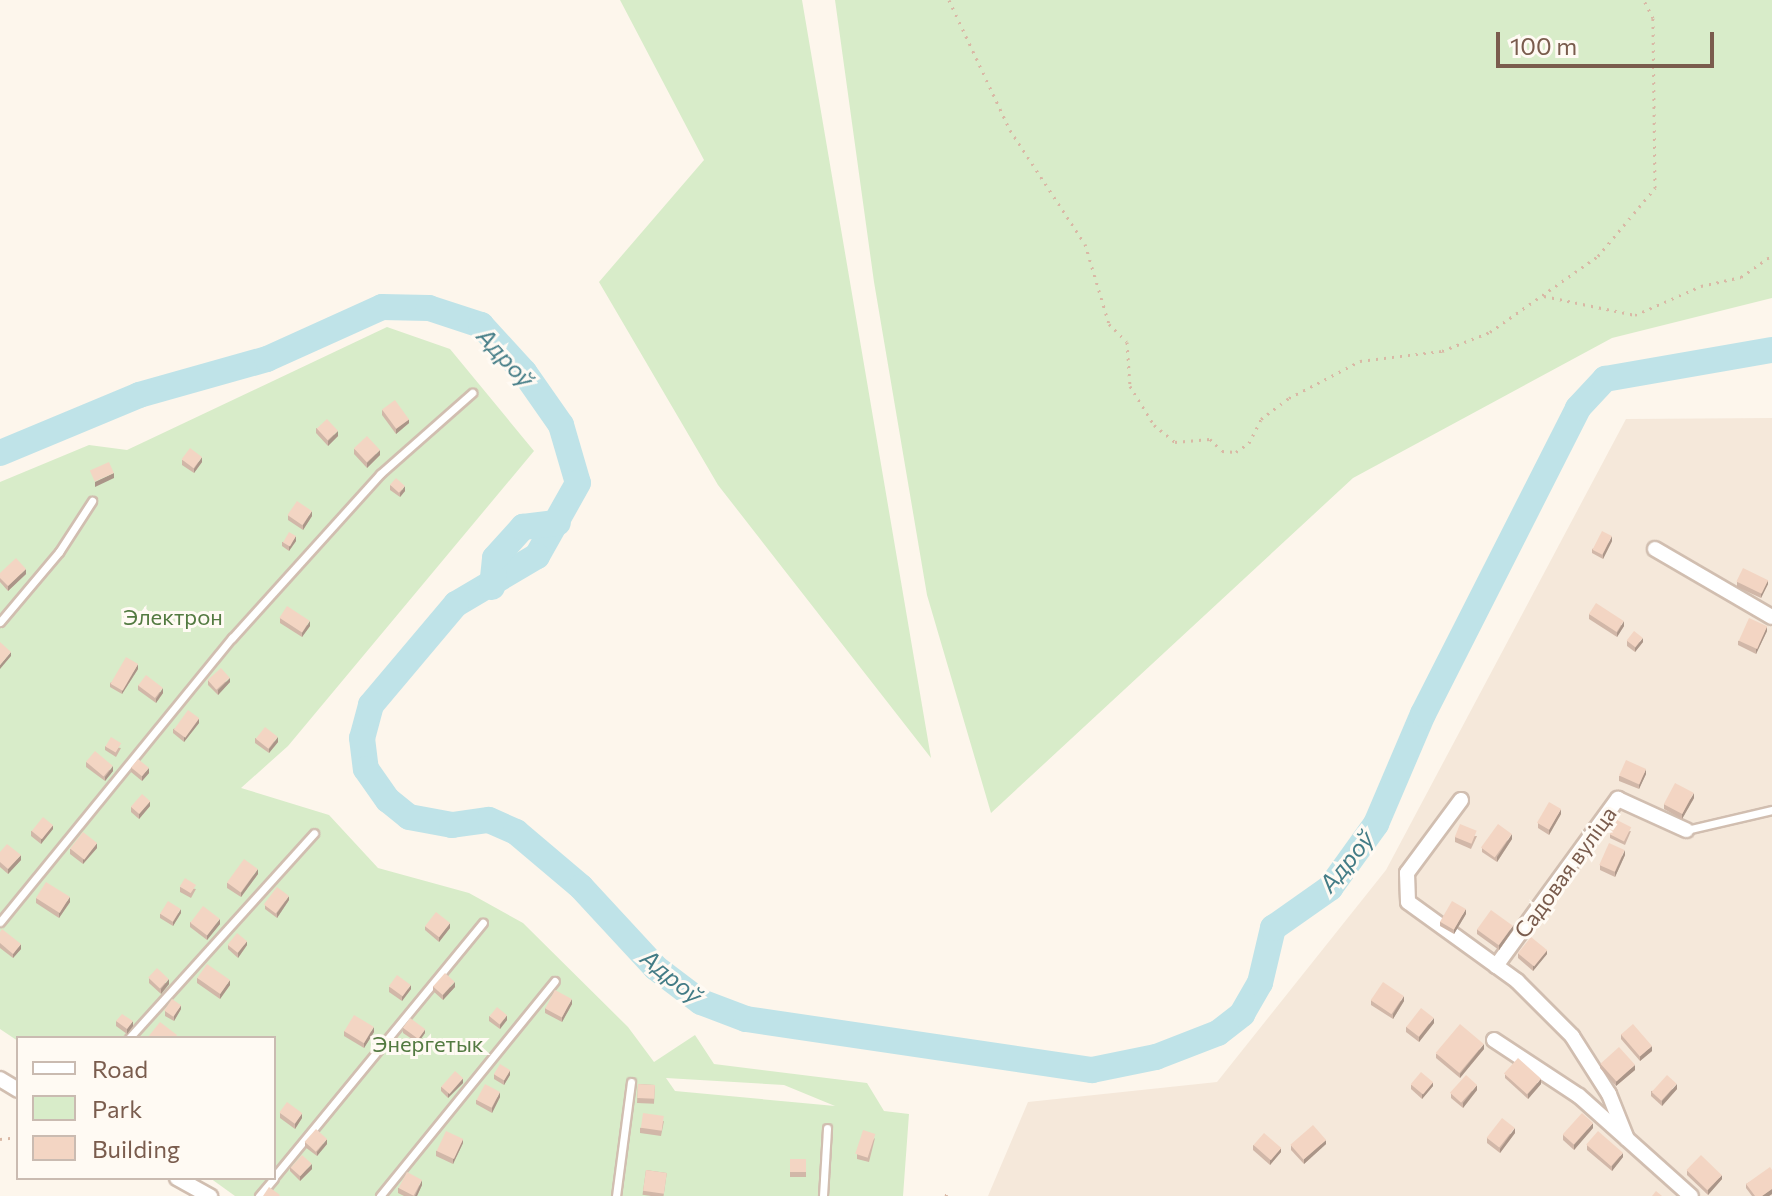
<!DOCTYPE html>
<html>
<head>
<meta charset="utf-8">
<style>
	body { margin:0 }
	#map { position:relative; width:1772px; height:1196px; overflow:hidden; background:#fdf6ec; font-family:Commissioner,sans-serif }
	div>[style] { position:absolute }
	.residential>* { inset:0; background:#f5e8da }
	.green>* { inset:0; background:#d8ecc9 }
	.river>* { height:26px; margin:-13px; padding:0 13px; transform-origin:13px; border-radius:13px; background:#bfe3e8 }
	.path>* { height:3px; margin-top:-1.5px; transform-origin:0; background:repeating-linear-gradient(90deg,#d9b8a5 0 2px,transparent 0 8px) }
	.roads { filter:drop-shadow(2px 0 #d1beb0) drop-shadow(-2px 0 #d1beb0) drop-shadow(0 2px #d1beb0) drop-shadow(0 -2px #d1beb0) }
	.lane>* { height:7px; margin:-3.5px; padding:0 3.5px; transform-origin:3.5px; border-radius:3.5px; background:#fff }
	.street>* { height:14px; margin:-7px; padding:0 7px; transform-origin:7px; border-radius:7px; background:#fff }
	.wall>* { inset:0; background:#d1b7a8; transform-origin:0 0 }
	.shaded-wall>* { inset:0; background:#aa9588 }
	.building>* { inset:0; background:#f3d5c3; transform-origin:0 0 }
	span { translate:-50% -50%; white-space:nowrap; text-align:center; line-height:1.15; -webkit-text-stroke:6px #fffaf3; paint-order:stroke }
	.park-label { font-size:22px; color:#537a41 }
	.street-label { font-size:22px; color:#7a5c4d }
	.water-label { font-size:24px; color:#437c86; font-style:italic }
	.legend { position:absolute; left:16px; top:1036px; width:260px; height:144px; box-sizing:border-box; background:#fffaf3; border:2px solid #cabbb1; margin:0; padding:10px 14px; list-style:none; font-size:24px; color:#7a5c4d }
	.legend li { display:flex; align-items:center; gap:16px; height:40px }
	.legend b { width:40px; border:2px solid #cabbb1 }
	.scale { position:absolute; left:1496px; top:32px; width:218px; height:36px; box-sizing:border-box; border:4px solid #7a5c4d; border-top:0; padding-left:10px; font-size:24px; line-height:28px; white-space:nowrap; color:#7a5c4d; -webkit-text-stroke:6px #fffaf3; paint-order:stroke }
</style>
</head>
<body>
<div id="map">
	<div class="residential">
		<i style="clip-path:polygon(1772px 418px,1772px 1196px,988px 1196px,1028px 1102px,1217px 1082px,1386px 870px,1626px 419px)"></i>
	</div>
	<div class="green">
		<i style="clip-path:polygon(620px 0,802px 0,931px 758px,718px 485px,599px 282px,704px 160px)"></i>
		<i style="clip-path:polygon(835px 0,1772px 0,1772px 298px,1612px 338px,1353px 478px,991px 813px,927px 595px,874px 282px)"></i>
		<i style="clip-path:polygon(evenodd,387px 327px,450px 349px,534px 451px,288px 746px,241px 788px,329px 815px,378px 868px,469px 893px,523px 923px,628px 1027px,654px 1062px,695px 1035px,714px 1064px,867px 1083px,884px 1111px,909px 1114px,903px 1196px,235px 1196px,210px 1178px,274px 1178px,274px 1038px,18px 1041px,0 1029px,0 482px,89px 445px,127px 450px,387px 327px,666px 1078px,784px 1085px,835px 1106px,675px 1091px,666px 1078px)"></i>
	</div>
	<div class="river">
		<i style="left:0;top:453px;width:151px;rotate:-22.6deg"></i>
		<i style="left:139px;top:395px;width:133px;rotate:-15.7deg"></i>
		<i style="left:267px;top:359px;width:126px;rotate:-24.3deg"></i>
		<i style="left:382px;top:307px;width:47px;rotate:1.2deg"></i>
		<i style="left:429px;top:308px;width:55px;rotate:18.1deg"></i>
		<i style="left:481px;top:325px;width:64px;rotate:47.5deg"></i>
		<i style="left:524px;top:372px;width:65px;rotate:55.1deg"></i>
		<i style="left:561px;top:425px;width:60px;rotate:73.7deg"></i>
		<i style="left:578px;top:483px;width:84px;rotate:119.3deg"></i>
		<i style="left:537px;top:556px;width:94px;rotate:149.3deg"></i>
		<i style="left:456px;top:604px;width:132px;rotate:130.1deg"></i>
		<i style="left:371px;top:705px;width:34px;rotate:105deg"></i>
		<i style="left:362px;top:738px;width:31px;rotate:83deg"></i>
		<i style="left:366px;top:769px;width:38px;rotate:55deg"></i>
		<i style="left:388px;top:800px;width:27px;rotate:39deg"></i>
		<i style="left:409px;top:817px;width:44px;rotate:10.5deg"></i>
		<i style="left:452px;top:825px;width:37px;rotate:-8deg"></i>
		<i style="left:489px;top:820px;width:30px;rotate:24deg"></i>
		<i style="left:516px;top:832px;width:85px;rotate:40.2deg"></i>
		<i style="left:581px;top:887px;width:110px;rotate:47.2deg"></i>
		<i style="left:656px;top:968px;width:56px;rotate:37.1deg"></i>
		<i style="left:701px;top:1002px;width:48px;rotate:20.7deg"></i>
		<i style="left:746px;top:1019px;width:350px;rotate:8.4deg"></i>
		<i style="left:1092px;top:1070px;width:65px;rotate:-11.5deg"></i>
		<i style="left:1156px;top:1057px;width:66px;rotate:-21.2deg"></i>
		<i style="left:1218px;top:1033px;width:31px;rotate:-38deg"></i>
		<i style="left:1242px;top:1014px;width:36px;rotate:-60deg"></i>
		<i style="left:1260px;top:983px;width:57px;rotate:-76.7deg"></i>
		<i style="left:1273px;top:928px;width:70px;rotate:-35.1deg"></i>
		<i style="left:1330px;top:888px;width:79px;rotate:-54.3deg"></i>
		<i style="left:1376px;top:824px;width:120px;rotate:-66.9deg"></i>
		<i style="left:1423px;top:714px;width:343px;rotate:-63.1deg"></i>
		<i style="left:1578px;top:408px;width:40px;rotate:-47deg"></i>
		<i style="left:1605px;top:379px;width:169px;rotate:-9.9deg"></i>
		<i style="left:492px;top:587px;width:29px;rotate:-84deg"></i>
		<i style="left:495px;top:558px;width:42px;rotate:-47.9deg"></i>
		<i style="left:523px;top:527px;width:35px;rotate:-7deg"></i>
	</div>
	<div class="path">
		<i style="left:949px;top:0;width:144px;rotate:64.9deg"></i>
		<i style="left:1010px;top:130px;width:136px;rotate:56.7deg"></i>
		<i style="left:1085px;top:244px;width:84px;rotate:73.3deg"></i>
		<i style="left:1109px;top:324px;width:25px;rotate:45deg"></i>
		<i style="left:1127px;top:342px;width:44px;rotate:86.1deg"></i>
		<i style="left:1130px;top:386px;width:46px;rotate:58.4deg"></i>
		<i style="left:1154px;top:425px;width:27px;rotate:39deg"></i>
		<i style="left:1175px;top:442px;width:35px;rotate:-5deg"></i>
		<i style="left:1210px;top:439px;width:17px;rotate:45deg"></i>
		<i style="left:1222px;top:451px;width:14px;rotate:4deg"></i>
		<i style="left:1236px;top:452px;width:16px;rotate:-35deg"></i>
		<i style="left:1249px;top:443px;width:27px;rotate:-63deg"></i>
		<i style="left:1261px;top:419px;width:35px;rotate:-37deg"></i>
		<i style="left:1289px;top:398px;width:80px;rotate:-27.5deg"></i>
		<i style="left:1360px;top:361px;width:83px;rotate:-7deg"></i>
		<i style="left:1442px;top:351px;width:52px;rotate:-21.6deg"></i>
		<i style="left:1490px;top:332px;width:132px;rotate:-35.1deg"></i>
		<i style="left:1598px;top:256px;width:89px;rotate:-50deg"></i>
		<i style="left:1655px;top:188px;width:170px;rotate:-90.7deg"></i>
		<i style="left:1653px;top:18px;width:20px;rotate:-117deg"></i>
		<i style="left:1544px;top:296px;width:93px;rotate:11.8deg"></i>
		<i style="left:1635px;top:315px;width:72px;rotate:-23.7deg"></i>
		<i style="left:1701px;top:286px;width:41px;rotate:-12.7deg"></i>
		<i style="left:1741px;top:277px;width:38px;rotate:-35deg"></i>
		<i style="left:0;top:1139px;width:18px;rotate:-6deg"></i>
		<i style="left:946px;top:1196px;width:7px;rotate:-74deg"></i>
	</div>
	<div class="roads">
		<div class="lane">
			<i style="left:0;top:622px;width:92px;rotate:-49.9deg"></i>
			<i style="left:59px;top:552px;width:61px;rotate:-57.1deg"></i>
			<i style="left:1686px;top:830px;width:88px;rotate:-13.1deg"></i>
			<i style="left:0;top:922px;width:367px;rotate:-50.8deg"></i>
			<i style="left:232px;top:638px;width:221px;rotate:-47.9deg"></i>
			<i style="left:380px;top:474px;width:123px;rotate:-41.4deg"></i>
			<i style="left:129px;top:1038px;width:276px;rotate:-47.9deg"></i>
			<i style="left:274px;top:1177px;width:329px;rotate:-50.6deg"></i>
			<i style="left:259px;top:1196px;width:23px;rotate:-50deg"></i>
			<i style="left:380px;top:1196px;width:277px;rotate:-50.9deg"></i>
			<i style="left:616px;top:1196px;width:115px;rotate:-82.5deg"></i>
			<i style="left:823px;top:1196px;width:68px;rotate:-86.6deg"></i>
		</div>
		<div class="street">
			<i style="left:1655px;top:549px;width:135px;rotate:30.2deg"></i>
			<i style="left:1461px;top:800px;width:91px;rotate:126.5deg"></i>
			<i style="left:1407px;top:873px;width:29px;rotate:88deg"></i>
			<i style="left:1408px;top:902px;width:135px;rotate:35.9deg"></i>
			<i style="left:1517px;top:981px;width:78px;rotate:45deg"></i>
			<i style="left:1572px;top:1036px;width:69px;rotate:57.5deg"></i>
			<i style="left:1609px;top:1094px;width:48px;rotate:68.2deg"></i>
			<i style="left:1496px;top:966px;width:207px;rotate:-53.9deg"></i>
			<i style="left:1618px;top:799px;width:75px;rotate:24.5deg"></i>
			<i style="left:1494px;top:1040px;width:102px;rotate:33.4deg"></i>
			<i style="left:1579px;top:1096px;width:150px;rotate:41.8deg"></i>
			<i style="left:0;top:1079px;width:21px;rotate:31deg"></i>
			<i style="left:177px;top:1178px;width:38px;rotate:29deg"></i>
		</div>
	</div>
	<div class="wall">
		<i style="clip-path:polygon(382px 410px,409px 423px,396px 434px,382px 415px)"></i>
		<i style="clip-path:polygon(316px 428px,338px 436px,328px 446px,316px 433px)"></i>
		<i style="clip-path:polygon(354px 449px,380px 455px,367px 468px,354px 454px)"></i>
		<i style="clip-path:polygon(182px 460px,202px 462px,194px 473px,182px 465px)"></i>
		<i style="clip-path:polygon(390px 485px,405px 491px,400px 497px,390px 490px)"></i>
		<i style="clip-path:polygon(288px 515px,312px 516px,303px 530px,288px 520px)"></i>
		<i style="clip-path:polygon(296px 541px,289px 551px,282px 546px,282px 542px)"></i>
		<i style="clip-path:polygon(1612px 541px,1603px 559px,1592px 553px,1592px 549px)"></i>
		<i style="clip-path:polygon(0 573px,26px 574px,8px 591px,0 582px)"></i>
		<i style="clip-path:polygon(1737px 582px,1768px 584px,1761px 598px,1737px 587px)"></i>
		<i style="clip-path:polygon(1589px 614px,1624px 626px,1617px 637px,1589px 619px)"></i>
		<i style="clip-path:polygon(280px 618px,310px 626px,302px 637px,280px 623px)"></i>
		<i style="clip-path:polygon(1767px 631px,1756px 654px,1738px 645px,1738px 641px)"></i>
		<i style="clip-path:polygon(1627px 641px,1643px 642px,1635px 652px,1627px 646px)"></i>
		<i style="clip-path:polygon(138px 669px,122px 694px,110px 687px,110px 683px)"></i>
		<i style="clip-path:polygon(208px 680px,230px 682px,218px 695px,208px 685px)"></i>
		<i style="clip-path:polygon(138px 685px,163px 693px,156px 703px,138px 690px)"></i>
		<i style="clip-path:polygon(199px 723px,184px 742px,173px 733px,173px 729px)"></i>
		<i style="clip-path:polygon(255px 738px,278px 742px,269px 753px,255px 743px)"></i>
		<i style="clip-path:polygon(105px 746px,121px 748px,116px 757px,105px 750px)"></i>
		<i style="clip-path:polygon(86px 762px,113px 771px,105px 781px,86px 767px)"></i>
		<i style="clip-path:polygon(131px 767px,149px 773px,142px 781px,131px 772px)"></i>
		<i style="clip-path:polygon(1646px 774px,1639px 789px,1619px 781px,1619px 776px)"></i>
		<i style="clip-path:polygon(1694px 798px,1682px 819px,1664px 809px,1664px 804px)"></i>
		<i style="clip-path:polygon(150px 806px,139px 819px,131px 812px,131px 807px)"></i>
		<i style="clip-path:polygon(1561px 814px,1549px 835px,1538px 828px,1538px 823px)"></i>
		<i style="clip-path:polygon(53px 829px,41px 844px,31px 836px,31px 831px)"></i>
		<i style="clip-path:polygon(1631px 831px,1625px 845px,1610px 838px,1610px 834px)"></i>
		<i style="clip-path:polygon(1477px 836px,1471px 849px,1455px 842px,1455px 837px)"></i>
		<i style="clip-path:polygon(1512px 839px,1497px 862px,1482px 852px,1482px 848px)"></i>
		<i style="clip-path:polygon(97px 848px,83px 864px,70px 854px,70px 849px)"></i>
		<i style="clip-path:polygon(0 852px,21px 860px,8px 874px,0 867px)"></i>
		<i style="clip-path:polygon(1625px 855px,1615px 877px,1600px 870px,1600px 865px)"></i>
		<i style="clip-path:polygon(258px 874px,241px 897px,227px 888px,227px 883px)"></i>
		<i style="clip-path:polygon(180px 887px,196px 889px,191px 898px,180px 892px)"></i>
		<i style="clip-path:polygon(36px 898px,70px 902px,59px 918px,36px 903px)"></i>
		<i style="clip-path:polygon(289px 900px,277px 918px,265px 909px,265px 905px)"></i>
		<i style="clip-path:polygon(181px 913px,173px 926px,160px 918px,160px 914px)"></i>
		<i style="clip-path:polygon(1466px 914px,1454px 934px,1440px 926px,1440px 922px)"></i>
		<i style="clip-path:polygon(190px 922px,220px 924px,207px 940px,190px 927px)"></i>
		<i style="clip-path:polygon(425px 926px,450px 928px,439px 942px,425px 930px)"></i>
		<i style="clip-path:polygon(1477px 929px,1513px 930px,1499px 950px,1477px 934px)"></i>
		<i style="clip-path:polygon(0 932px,21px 949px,13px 958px,0 948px)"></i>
		<i style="clip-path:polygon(228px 945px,247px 945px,238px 958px,228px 949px)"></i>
		<i style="clip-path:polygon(1518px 953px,1547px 954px,1533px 971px,1518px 958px)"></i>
		<i style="clip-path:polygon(149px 978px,169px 984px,161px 994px,149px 983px)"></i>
		<i style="clip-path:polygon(197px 978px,230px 985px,220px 999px,197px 983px)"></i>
		<i style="clip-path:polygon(433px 986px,455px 987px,443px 1000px,433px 991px)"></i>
		<i style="clip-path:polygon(389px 987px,411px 989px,402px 1001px,389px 992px)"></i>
		<i style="clip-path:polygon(1371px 1000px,1404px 1001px,1393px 1019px,1371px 1005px)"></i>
		<i style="clip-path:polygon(572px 1004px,562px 1022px,545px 1013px,545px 1008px)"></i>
		<i style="clip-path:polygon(181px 1009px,174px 1021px,165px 1016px,165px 1011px)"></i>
		<i style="clip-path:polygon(489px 1016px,507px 1020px,500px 1029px,489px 1021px)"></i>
		<i style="clip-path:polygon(116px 1021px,133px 1026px,127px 1034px,116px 1026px)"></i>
		<i style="clip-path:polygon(1434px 1023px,1419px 1042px,1406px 1032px,1406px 1027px)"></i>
		<i style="clip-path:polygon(403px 1028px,425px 1033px,418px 1043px,403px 1033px)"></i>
		<i style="clip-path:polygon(344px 1031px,374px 1032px,364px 1048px,344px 1036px)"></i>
		<i style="clip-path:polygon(1621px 1034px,1652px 1051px,1640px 1061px,1621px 1039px)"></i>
		<i style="clip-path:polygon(1484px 1049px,1460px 1078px,1436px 1058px,1436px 1054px)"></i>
		<i style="clip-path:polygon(1600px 1064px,1635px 1070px,1616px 1086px,1600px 1068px)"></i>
		<i style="clip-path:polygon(494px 1074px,510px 1075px,504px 1085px,494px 1079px)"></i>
		<i style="clip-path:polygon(1505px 1074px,1541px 1084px,1528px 1099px,1505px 1078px)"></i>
		<i style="clip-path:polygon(463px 1083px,448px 1098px,441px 1091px,441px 1087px)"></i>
		<i style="left:638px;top:1084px;width:17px;height:19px;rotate:3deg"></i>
		<i style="clip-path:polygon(1411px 1085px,1433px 1086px,1422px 1099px,1411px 1089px)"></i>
		<i style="clip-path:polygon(1677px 1089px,1662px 1106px,1651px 1096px,1651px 1091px)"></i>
		<i style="clip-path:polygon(1477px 1090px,1463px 1108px,1451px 1098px,1451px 1094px)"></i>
		<i style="clip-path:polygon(500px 1097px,492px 1113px,476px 1104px,476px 1100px)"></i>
		<i style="clip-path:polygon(280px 1113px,302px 1118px,295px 1129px,280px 1118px)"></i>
		<i style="clip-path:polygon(664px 1121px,661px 1136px,640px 1133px,640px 1128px)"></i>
		<i style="clip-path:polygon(1593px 1128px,1574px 1150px,1563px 1140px,1563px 1135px)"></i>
		<i style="clip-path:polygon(1515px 1133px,1500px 1153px,1487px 1143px,1487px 1138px)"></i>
		<i style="clip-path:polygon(875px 1138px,869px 1162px,857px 1159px,857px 1154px)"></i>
		<i style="clip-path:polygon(305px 1142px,327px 1144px,317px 1156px,305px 1147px)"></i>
		<i style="clip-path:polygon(463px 1143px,453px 1164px,436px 1156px,436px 1151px)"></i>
		<i style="clip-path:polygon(1326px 1144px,1304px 1164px,1291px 1150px,1291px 1145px)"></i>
		<i style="clip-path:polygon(1253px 1145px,1281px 1152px,1270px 1165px,1253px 1150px)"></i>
		<i style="clip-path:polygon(1587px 1145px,1623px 1157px,1612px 1171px,1587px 1150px)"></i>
		<i style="left:790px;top:1159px;width:16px;height:18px"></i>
		<i style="clip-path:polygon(290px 1167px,312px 1169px,300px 1181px,290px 1171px)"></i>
		<i style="left:646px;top:1170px;width:21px;height:25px;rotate:8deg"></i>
		<i style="clip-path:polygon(1687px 1170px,1722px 1179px,1708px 1195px,1687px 1175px)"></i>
		<i style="clip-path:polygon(1772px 1170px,1772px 1194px,1769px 1196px,1752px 1196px,1746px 1188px,1746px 1184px)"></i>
		<i style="clip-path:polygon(422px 1185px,417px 1196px,404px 1196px,398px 1193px,398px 1188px)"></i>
	</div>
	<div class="shaded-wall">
		<i style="clip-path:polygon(409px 419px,409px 423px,396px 434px,396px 429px)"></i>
		<i style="clip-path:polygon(338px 431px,338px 436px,328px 446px,328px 441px)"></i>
		<i style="clip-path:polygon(380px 450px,380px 455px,367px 468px,367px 463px)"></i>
		<i style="clip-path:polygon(202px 457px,202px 462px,194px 473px,194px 469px)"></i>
		<i style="clip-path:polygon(114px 473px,114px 478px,95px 487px,95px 482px)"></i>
		<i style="clip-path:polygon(405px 486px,405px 491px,400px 497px,400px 493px)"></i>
		<i style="clip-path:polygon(312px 511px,312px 516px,303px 530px,303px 525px)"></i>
		<i style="clip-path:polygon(296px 536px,296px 541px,289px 551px,289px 546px)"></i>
		<i style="clip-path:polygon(1612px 536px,1612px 541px,1603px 559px,1603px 554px)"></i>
		<i style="clip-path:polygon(26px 569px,26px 574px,8px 591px,8px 586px)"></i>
		<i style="clip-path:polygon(1768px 580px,1768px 584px,1761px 598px,1761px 593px)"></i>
		<i style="clip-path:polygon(310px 621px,310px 626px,302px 637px,302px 633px)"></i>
		<i style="clip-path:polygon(1624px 621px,1624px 626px,1617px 637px,1617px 633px)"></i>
		<i style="clip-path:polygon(1767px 626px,1767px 631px,1756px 654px,1756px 649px)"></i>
		<i style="clip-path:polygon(1643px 638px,1643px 642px,1635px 652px,1635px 648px)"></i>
		<i style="clip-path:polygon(11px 652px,11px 656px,0 669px,0 665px)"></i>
		<i style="clip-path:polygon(138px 664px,138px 669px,122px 694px,122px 690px)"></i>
		<i style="clip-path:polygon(230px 678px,230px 682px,218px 695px,218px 690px)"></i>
		<i style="clip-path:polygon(163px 688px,163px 693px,156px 703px,156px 699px)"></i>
		<i style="clip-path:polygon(199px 718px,199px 723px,184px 742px,184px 737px)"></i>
		<i style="clip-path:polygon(278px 737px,278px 742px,269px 753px,269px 749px)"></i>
		<i style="clip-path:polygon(113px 766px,113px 771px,105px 781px,105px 777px)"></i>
		<i style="clip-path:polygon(149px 768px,149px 773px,142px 781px,142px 776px)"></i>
		<i style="clip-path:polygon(1646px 769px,1646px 774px,1639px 789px,1639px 785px)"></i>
		<i style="clip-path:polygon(1694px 793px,1694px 798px,1682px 819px,1682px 814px)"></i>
		<i style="clip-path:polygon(150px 801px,150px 806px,139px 819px,139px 814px)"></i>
		<i style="clip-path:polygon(1561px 809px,1561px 814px,1549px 835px,1549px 830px)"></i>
		<i style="clip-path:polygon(53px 825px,53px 829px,41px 844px,41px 839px)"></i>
		<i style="clip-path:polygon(1512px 834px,1512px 839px,1497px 862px,1497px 857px)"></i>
		<i style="clip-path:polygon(97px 843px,97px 848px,83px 864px,83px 860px)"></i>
		<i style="clip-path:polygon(1625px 850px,1625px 855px,1615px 877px,1615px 872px)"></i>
		<i style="clip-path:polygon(21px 855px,21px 860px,8px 874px,8px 869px)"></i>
		<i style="clip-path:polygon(258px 869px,258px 874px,241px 897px,241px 893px)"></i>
		<i style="clip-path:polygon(289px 896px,289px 900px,277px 918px,277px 913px)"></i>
		<i style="clip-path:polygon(70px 897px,70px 902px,59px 918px,59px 913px)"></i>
		<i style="clip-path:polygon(181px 909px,181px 913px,173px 926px,173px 922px)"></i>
		<i style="clip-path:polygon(1466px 909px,1466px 914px,1454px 934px,1454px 929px)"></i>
		<i style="clip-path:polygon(220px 919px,220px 924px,207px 940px,207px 935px)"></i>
		<i style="clip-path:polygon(450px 923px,450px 928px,439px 942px,439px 937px)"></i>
		<i style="clip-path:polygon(1513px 926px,1513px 930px,1499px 950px,1499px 945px)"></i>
		<i style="clip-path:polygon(247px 941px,247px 945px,238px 958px,238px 953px)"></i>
		<i style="clip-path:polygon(21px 944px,21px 949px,13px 958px,13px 954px)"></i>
		<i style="clip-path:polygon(1547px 950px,1547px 954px,1533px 971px,1533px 966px)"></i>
		<i style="clip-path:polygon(169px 979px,169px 984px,161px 994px,161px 989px)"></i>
		<i style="clip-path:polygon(230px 980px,230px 985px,220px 999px,220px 994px)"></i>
		<i style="clip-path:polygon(455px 982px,455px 987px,443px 1000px,443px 995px)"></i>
		<i style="clip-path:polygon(411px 985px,411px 989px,402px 1001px,402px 997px)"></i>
		<i style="clip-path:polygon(1404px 996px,1404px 1001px,1393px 1019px,1393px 1014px)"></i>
		<i style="clip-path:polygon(572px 999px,572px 1004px,562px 1022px,562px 1017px)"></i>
		<i style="clip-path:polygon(181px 1005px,181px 1009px,174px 1021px,174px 1016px)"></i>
		<i style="clip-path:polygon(507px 1015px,507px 1020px,500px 1029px,500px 1025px)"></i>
		<i style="clip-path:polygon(1434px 1018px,1434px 1023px,1419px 1042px,1419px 1037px)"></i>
		<i style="clip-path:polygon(133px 1021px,133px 1026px,127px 1034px,127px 1029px)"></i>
		<i style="clip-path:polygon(374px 1027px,374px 1032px,364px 1048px,364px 1043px)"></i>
		<i style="clip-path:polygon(425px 1029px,425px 1033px,418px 1043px,418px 1039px)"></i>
		<i style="clip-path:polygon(1484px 1044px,1484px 1049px,1460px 1078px,1460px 1074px)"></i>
		<i style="clip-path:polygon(1652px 1046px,1652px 1051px,1640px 1061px,1640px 1056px)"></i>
		<i style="clip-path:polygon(1635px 1065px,1635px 1070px,1616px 1086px,1616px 1081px)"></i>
		<i style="clip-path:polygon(510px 1070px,510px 1075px,504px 1085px,504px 1080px)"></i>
		<i style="clip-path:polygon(463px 1078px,463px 1083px,448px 1098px,448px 1094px)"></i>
		<i style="clip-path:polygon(1541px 1079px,1541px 1084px,1528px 1099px,1528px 1094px)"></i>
		<i style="clip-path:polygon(1433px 1082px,1433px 1086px,1422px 1099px,1422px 1094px)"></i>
		<i style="clip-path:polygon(1677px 1084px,1677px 1089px,1662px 1106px,1662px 1101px)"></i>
		<i style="clip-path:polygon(1477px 1085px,1477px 1090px,1463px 1108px,1463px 1103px)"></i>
		<i style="clip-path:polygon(500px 1092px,500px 1097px,492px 1113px,492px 1108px)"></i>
		<i style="clip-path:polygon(302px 1113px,302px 1118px,295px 1129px,295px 1124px)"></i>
		<i style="clip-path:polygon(1593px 1123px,1593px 1128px,1574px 1150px,1574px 1145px)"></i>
		<i style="clip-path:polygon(1515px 1128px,1515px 1133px,1500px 1153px,1500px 1149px)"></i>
		<i style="clip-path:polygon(327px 1139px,327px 1144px,317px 1156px,317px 1152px)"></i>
		<i style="clip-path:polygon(463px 1139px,463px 1143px,453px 1164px,453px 1159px)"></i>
		<i style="clip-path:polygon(1326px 1140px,1326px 1144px,1304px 1164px,1304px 1159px)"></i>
		<i style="clip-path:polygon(1281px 1148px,1281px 1152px,1270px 1165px,1270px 1160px)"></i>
		<i style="clip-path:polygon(1623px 1153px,1623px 1157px,1612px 1171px,1612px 1166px)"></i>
		<i style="clip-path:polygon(312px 1164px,312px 1169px,300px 1181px,300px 1176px)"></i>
		<i style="clip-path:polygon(1722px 1175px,1722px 1179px,1708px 1195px,1708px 1190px)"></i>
		<i style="clip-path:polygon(422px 1180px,422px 1185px,417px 1196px,415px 1196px)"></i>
		<i style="clip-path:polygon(1772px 1189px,1772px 1194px,1769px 1196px,1762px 1196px)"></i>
	</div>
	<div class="building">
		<i style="left:395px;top:400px;width:24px;height:16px;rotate:54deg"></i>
		<i style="left:327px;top:419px;width:16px;height:14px;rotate:47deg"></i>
		<i style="left:367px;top:436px;width:19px;height:18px;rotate:47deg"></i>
		<i style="left:190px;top:448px;width:15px;height:14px;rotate:37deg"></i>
		<i style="left:109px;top:462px;width:12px;height:21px;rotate:66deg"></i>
		<i style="left:396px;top:478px;width:12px;height:9px;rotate:42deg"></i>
		<i style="left:297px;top:501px;width:18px;height:17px;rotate:34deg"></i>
		<i style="left:1602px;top:531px;width:11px;height:21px;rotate:27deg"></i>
		<i style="left:289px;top:532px;width:8px;height:12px;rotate:30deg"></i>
		<i style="clip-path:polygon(16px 558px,26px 569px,8px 586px,0 578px,0 573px)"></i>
		<i style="left:1743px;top:568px;width:28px;height:15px;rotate:26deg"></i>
		<i style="left:1596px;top:603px;width:33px;height:13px;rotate:33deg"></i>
		<i style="left:287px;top:606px;width:27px;height:14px;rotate:33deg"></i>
		<i style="left:1749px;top:618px;width:20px;height:25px;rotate:24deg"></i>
		<i style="left:1634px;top:631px;width:11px;height:12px;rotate:38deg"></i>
		<i style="clip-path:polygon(0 642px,11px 652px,0 665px)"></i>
		<i style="left:126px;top:657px;width:14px;height:31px;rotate:30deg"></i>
		<i style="left:221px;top:668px;width:13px;height:18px;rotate:48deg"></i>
		<i style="left:146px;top:675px;width:21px;height:13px;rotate:37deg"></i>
		<i style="left:188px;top:710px;width:14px;height:24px;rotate:36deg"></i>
		<i style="left:265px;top:727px;width:16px;height:15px;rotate:38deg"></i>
		<i style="left:111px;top:737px;width:12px;height:11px;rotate:31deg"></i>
		<i style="left:95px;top:751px;width:23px;height:14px;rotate:40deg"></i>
		<i style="left:138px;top:759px;width:14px;height:11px;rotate:39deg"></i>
		<i style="left:1626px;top:760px;width:22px;height:17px;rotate:24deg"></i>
		<i style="left:1675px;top:783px;width:21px;height:24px;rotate:28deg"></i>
		<i style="left:142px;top:794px;width:11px;height:17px;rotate:41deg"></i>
		<i style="left:1549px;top:802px;width:14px;height:24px;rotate:30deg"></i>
		<i style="left:43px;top:817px;width:13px;height:18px;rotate:39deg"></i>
		<i style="left:1617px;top:820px;width:16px;height:16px;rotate:27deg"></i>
		<i style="left:1460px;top:824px;width:18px;height:14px;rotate:22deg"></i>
		<i style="left:1498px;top:824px;width:17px;height:29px;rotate:36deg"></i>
		<i style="left:83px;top:832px;width:18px;height:21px;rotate:38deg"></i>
		<i style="left:1609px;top:843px;width:17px;height:24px;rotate:24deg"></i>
		<i style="clip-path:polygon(7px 844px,21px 855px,8px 869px,0 862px,0 852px)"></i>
		<i style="left:244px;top:859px;width:17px;height:29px;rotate:36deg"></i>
		<i style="left:185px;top:878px;width:13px;height:10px;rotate:32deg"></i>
		<i style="left:46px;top:882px;width:28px;height:19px;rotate:32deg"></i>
		<i style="left:277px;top:887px;width:15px;height:22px;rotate:37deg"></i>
		<i style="left:168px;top:901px;width:15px;height:15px;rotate:32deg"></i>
		<i style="left:1452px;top:901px;width:16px;height:24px;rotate:30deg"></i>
		<i style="left:203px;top:906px;width:21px;height:21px;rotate:37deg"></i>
		<i style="left:1491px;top:910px;width:27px;height:24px;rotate:36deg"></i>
		<i style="left:436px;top:912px;width:18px;height:18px;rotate:38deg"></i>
		<i style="clip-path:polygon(2px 929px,21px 944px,13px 954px,0 943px,0 932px)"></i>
		<i style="left:237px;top:933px;width:13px;height:15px;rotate:39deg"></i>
		<i style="left:1531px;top:937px;width:21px;height:21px;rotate:39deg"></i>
		<i style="left:207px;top:964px;width:28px;height:17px;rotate:35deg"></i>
		<i style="left:157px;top:968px;width:16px;height:13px;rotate:43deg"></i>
		<i style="left:445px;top:973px;width:13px;height:18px;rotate:42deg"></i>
		<i style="left:397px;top:975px;width:17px;height:14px;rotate:36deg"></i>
		<i style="left:1383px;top:982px;width:25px;height:22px;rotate:34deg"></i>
		<i style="left:555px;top:990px;width:19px;height:21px;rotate:28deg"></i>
		<i style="left:172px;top:999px;width:11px;height:14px;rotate:34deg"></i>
		<i style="left:497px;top:1007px;width:13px;height:12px;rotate:39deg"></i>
		<i style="left:1421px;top:1008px;width:16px;height:24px;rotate:38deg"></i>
		<i style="clip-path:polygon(122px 1014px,133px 1021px,127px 1029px,116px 1021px)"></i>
		<i style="left:354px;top:1015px;width:23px;height:19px;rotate:31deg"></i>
		<i style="left:410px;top:1018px;width:19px;height:12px;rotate:36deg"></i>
		<i style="clip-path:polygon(160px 1022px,177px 1035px,175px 1038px,148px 1037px)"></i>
		<i style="left:1460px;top:1024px;width:31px;height:38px;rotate:40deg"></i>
		<i style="left:1633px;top:1024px;width:29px;height:16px;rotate:49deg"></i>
		<i style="left:1619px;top:1047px;width:24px;height:25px;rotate:48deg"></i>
		<i style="left:1518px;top:1058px;width:31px;height:21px;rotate:42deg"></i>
		<i style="left:500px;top:1064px;width:12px;height:12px;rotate:31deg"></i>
		<i style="left:455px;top:1071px;width:11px;height:21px;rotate:41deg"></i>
		<i style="left:1421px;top:1072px;width:16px;height:16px;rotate:40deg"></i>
		<i style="left:1466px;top:1075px;width:15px;height:24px;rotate:42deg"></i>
		<i style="left:1667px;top:1075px;width:13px;height:23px;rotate:42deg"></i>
		<i style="left:485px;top:1084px;width:17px;height:18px;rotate:28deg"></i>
		<i style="left:638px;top:1084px;width:17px;height:14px;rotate:3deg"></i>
		<i style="left:287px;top:1102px;width:19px;height:13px;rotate:36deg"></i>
		<i style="left:643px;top:1113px;width:21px;height:15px;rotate:8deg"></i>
		<i style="left:1582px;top:1113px;width:15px;height:29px;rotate:42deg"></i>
		<i style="left:1502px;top:1118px;width:16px;height:25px;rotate:38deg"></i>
		<i style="left:1313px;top:1125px;width:20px;height:30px;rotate:49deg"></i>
		<i style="left:316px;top:1129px;width:15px;height:17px;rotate:42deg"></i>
		<i style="left:863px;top:1130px;width:13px;height:25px;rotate:18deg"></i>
		<i style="left:446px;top:1131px;width:19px;height:22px;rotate:25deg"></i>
		<i style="left:1598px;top:1131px;width:33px;height:18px;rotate:41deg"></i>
		<i style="left:1264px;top:1133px;width:23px;height:16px;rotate:41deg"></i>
		<i style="left:302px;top:1155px;width:13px;height:17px;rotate:42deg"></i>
		<i style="left:1701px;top:1155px;width:29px;height:21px;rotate:44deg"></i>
		<i style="left:790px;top:1159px;width:16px;height:13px"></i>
		<i style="clip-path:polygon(1770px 1167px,1772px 1170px,1772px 1189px,1762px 1196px,1755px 1196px,1746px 1184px)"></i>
		<i style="left:646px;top:1170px;width:21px;height:21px;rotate:8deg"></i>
		<i style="left:407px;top:1172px;width:17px;height:18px;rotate:28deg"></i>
		<i style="clip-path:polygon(269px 1187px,280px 1195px,279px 1196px,263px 1196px)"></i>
		<i style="clip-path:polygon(1656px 1191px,1662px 1196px,1652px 1196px)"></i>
	</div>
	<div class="park-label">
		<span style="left:173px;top:617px">Электрон</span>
		<span style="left:428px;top:1044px">Энергетык</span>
	</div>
	<div class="street-label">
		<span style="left:1565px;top:872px;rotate:-54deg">Садовая вуліца</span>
	</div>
	<div class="water-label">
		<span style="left:506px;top:357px;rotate:47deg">Адроў</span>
		<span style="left:1346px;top:861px;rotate:-51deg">Адроў</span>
		<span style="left:672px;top:976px;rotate:39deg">Адроў</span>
	</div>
	<ul class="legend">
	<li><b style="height:10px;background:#fff"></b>Road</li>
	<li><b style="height:22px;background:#d8ecc9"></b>Park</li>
	<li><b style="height:22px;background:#f3d5c3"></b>Building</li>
	</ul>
	<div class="scale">100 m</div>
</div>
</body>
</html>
